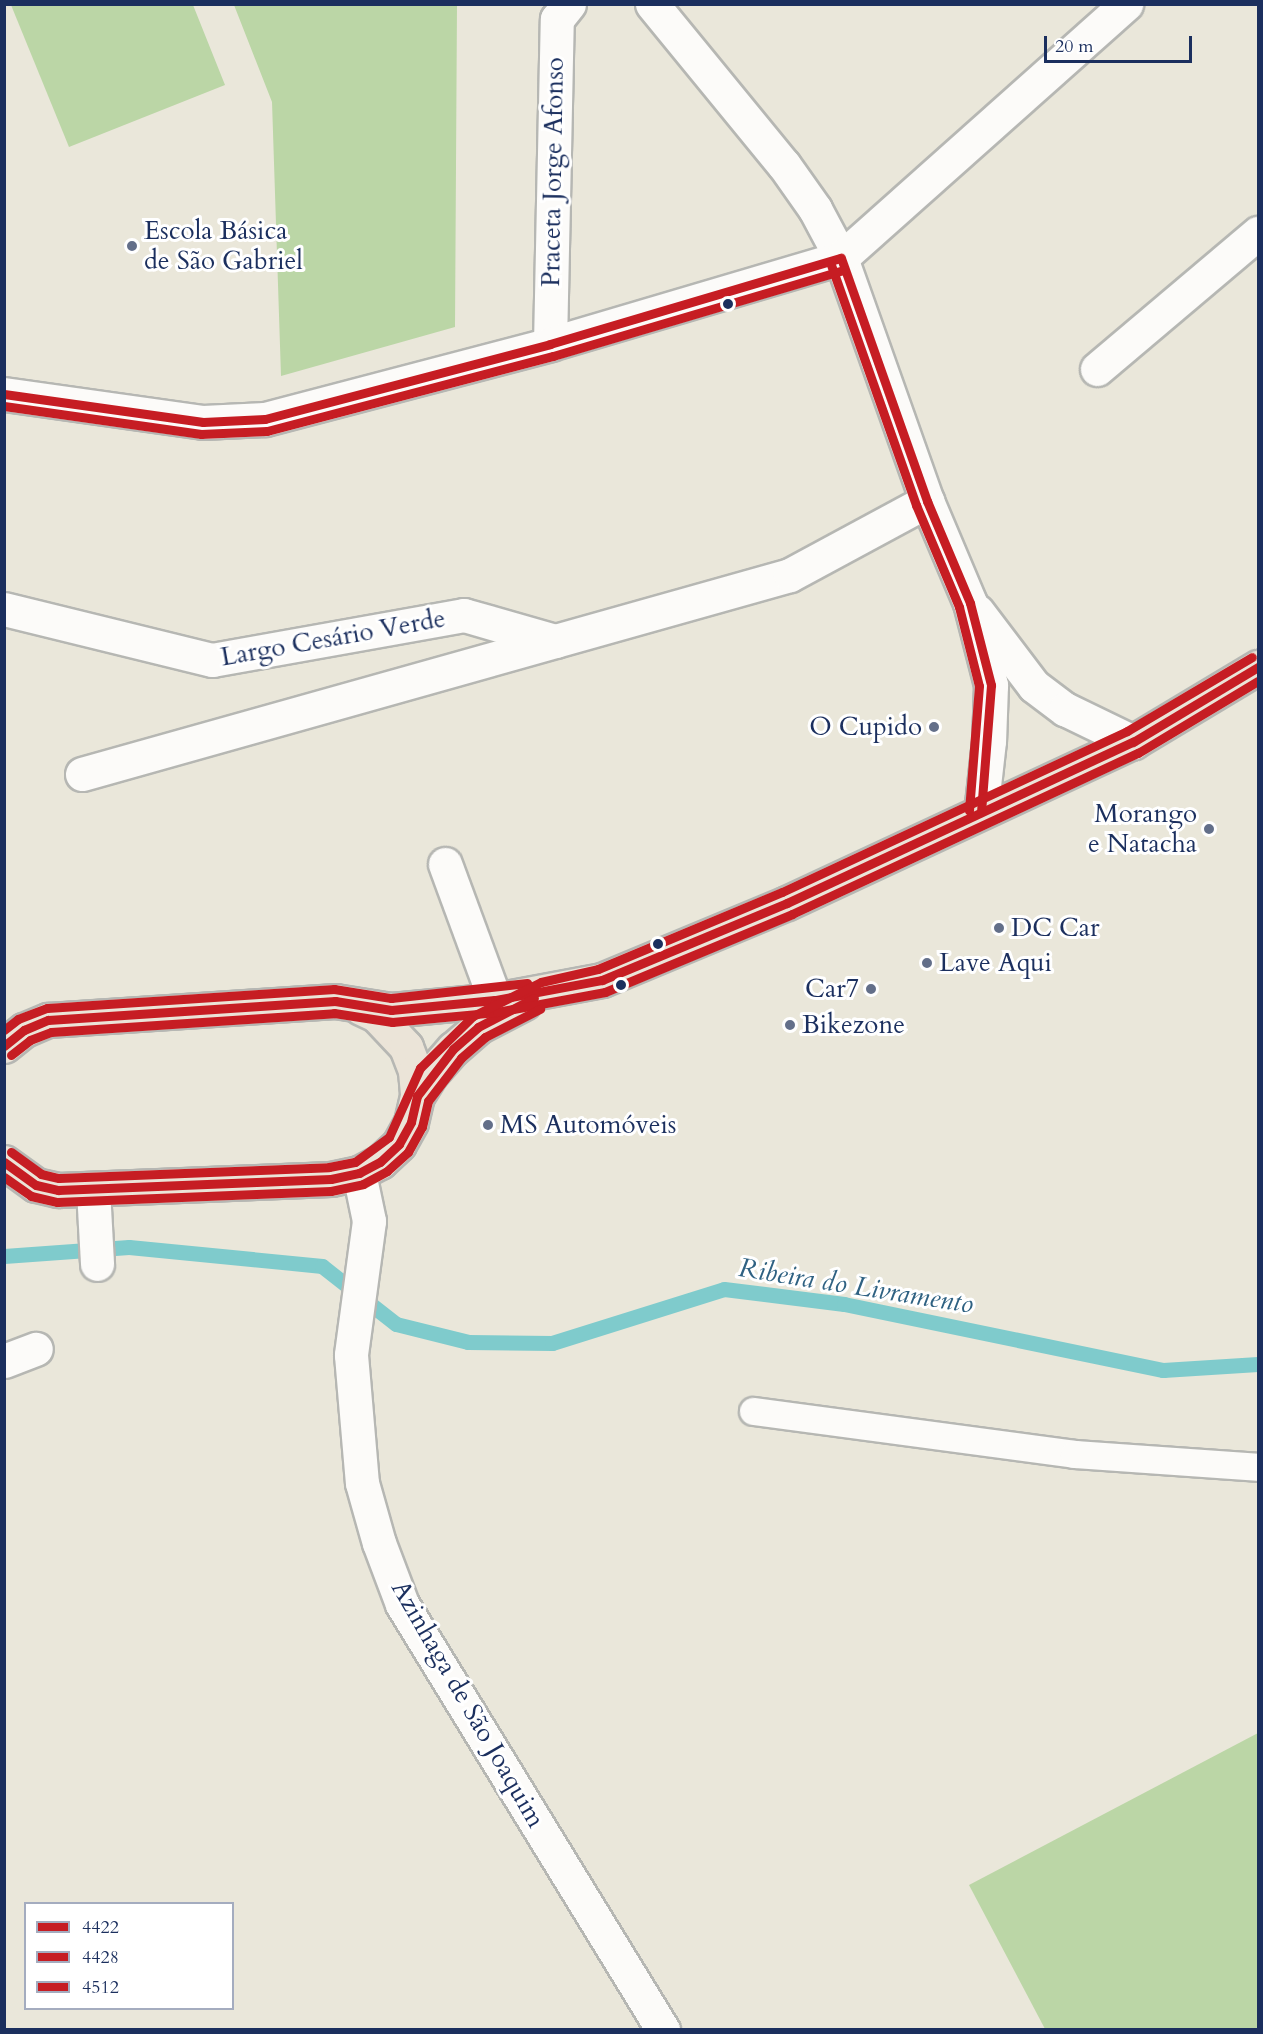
<!DOCTYPE html>
<html>
<head>
<meta charset="utf-8">
<style>
	body { margin:0 }
	#map { position:relative; width:1263px; height:2034px; overflow:hidden; background:#eae7da; font-family:Cardo,serif }
	div>[style] { position:absolute }
	.green>* { inset:0; background:#bbd6a6 }
	.stream>* { height:15px; margin:-7.5px; padding:0 7.5px; transform-origin:7.5px; border-radius:7.5px; background:#7fcbcc }
	.roads { filter:drop-shadow(2px 0 #b6b7b3) drop-shadow(-2px 0 #b6b7b3) drop-shadow(0 2px #b6b7b3) drop-shadow(0 -2px #b6b7b3) }
	.lane>* { height:27px; margin:-13.5px; padding:0 13.5px; transform-origin:13.5px; border-radius:13.5px; background:#fcfbf9 }
	.street>* { height:33px; margin:-16.5px; padding:0 16.5px; transform-origin:16.5px; border-radius:16.5px; background:#fcfbf9 }
	.primary>* { height:33px; margin:-16.5px; padding:0 16.5px; transform-origin:16.5px; border-radius:16.5px; background:#ebe4d8 }
	.bus-1>* { height:9px; margin:-4.5px; padding:0 4.5px; transform-origin:4.5px; border-radius:4.5px; background:#c61d23 }
	.bus-2>* { height:9px; margin:-4.5px; padding:0 4.5px; transform-origin:4.5px; border-radius:4.5px; background:#c61d23 }
	.bus-3>* { height:9px; margin:-4.5px; padding:0 4.5px; transform-origin:4.5px; border-radius:4.5px; background:#c61d23 }
	.dots>* { width:16px; height:16px; translate:-50% -50%; box-sizing:border-box; border:3px solid #fff; border-radius:50% }
	span { translate:-50% -50%; white-space:nowrap; text-align:center; line-height:1.15; -webkit-text-stroke:6px #fff; paint-order:stroke }
	.street-label { font-size:26px; color:#1b2f5e }
	.poi-label { font-size:26px; color:#1b2f5e }
	.left { translate:0 -50%; text-align:left }
	.right { translate:-100% -50%; text-align:right }
	.water-label { font-size:27px; color:#2e6182; font-style:italic }
	.frame { position:absolute; inset:0; border:6px solid #1b2f5e; pointer-events:none }
	.legend { position:absolute; left:24px; top:1902px; width:210px; height:108px; box-sizing:border-box; background:#fff; border:2px solid #a4acbf; margin:0; padding:8px 10px; list-style:none; font-size:18px; color:#1b2f5e }
	.legend li { display:flex; align-items:center; gap:12px; height:30px }
	.legend b { width:30px; border:2px solid #a4acbf }
	.scale { position:absolute; left:1044px; top:36px; width:148px; height:27px; box-sizing:border-box; border:3px solid #1b2f5e; border-top:0; padding-left:8px; font-size:18px; line-height:21px; white-space:nowrap; color:#1b2f5e; -webkit-text-stroke:4px #fff; paint-order:stroke }
</style>
</head>
<body>
<div id="map">
	<div class="green">
		<i style="clip-path:polygon(11px 5px,193px 5px,225px 85px,69px 147px)"></i>
		<i style="clip-path:polygon(234px 5px,457px 5px,455px 327px,281px 376px,272px 102px)"></i>
		<i style="clip-path:polygon(1258px 1733px,1258px 2029px,1045px 2029px,969px 1885px)"></i>
	</div>
	<div class="stream">
		<i style="left:4px;top:1256px;width:125px;rotate:-4.1deg"></i>
		<i style="left:129px;top:1247px;width:194px;rotate:5.6deg"></i>
		<i style="left:322px;top:1266px;width:94px;rotate:38.1deg"></i>
		<i style="left:396px;top:1324px;width:74px;rotate:14deg"></i>
		<i style="left:468px;top:1342px;width:84px;rotate:0.7deg"></i>
		<i style="left:552px;top:1343px;width:180px;rotate:-17.4deg"></i>
		<i style="left:724px;top:1289px;width:121px;rotate:7.1deg"></i>
		<i style="left:844px;top:1304px;width:326px;rotate:11.7deg"></i>
		<i style="left:1163px;top:1370px;width:95px;rotate:-3.6deg"></i>
	</div>
	<div class="roads">
		<div class="lane">
			<i style="left:753px;top:1411px;width:324px;rotate:7.6deg"></i>
			<i style="left:1074px;top:1454px;width:184px;rotate:4deg"></i>
		</div>
		<div class="street">
			<i style="left:652px;top:4px;width:208px;rotate:50.7deg"></i>
			<i style="left:784px;top:165px;width:54px;rotate:54.8deg"></i>
			<i style="left:815px;top:209px;width:55px;rotate:62deg"></i>
			<i style="left:841px;top:258px;width:258px;rotate:70.5deg"></i>
			<i style="left:927px;top:501px;width:111px;rotate:67.1deg"></i>
			<i style="left:970px;top:603px;width:85px;rotate:75.6deg"></i>
			<i style="left:991px;top:685px;width:56px;rotate:92deg"></i>
			<i style="left:989px;top:741px;width:71px;rotate:96.4deg"></i>
			<i style="left:550px;top:344px;width:325px;rotate:-88.8deg"></i>
			<i style="left:557px;top:19px;width:19px;rotate:-51deg"></i>
			<i style="left:1097px;top:369px;width:211px;rotate:-40.2deg"></i>
			<i style="left:4px;top:394px;width:201px;rotate:8deg"></i>
			<i style="left:203px;top:422px;width:62px;rotate:-2.8deg"></i>
			<i style="left:265px;top:419px;width:295px;rotate:-14.7deg"></i>
			<i style="left:550px;top:344px;width:303px;rotate:-16.5deg"></i>
			<i style="left:841px;top:258px;width:382px;rotate:-41.7deg"></i>
			<i style="left:4px;top:609px;width:214px;rotate:13.8deg"></i>
			<i style="left:212px;top:660px;width:256px;rotate:-10.1deg"></i>
			<i style="left:464px;top:615px;width:95px;rotate:15.9deg"></i>
			<i style="left:977px;top:611px;width:94px;rotate:52.8deg"></i>
			<i style="left:1034px;top:686px;width:39px;rotate:37deg"></i>
			<i style="left:1065px;top:709px;width:76px;rotate:25.9deg"></i>
			<i style="left:82px;top:774px;width:735px;rotate:-15.7deg"></i>
			<i style="left:790px;top:575px;width:156px;rotate:-28.4deg"></i>
			<i style="left:445px;top:864px;width:145px;rotate:69.8deg"></i>
			<i style="left:359px;top:1173px;width:49px;rotate:78.2deg"></i>
			<i style="left:369px;top:1221px;width:135px;rotate:97.7deg"></i>
			<i style="left:351px;top:1355px;width:128px;rotate:85.1deg"></i>
			<i style="left:362px;top:1483px;width:62px;rotate:74.2deg"></i>
			<i style="left:379px;top:1543px;width:65px;rotate:69.3deg"></i>
			<i style="left:402px;top:1604px;width:500px;rotate:58.5deg"></i>
			<i style="left:93px;top:1189px;width:75px;rotate:86.9deg"></i>
			<i style="left:4px;top:1361px;width:34px;rotate:-21deg"></i>
		</div>
		<div class="primary">
			<i style="left:361px;top:1008px;width:17px;rotate:25deg"></i>
			<i style="left:376px;top:1015px;width:44px;rotate:46.8deg"></i>
			<i style="left:406px;top:1047px;width:26px;rotate:69deg"></i>
			<i style="left:415px;top:1071px;width:25px;rotate:85deg"></i>
			<i style="left:4px;top:1046px;width:26px;rotate:-39deg"></i>
			<i style="left:24px;top:1030px;width:26px;rotate:-23deg"></i>
			<i style="left:48px;top:1020px;width:288px;rotate:-3.8deg"></i>
			<i style="left:335px;top:1001px;width:57px;rotate:9.1deg"></i>
			<i style="left:391px;top:1010px;width:104px;rotate:-5.5deg"></i>
			<i style="left:495px;top:1000px;width:109px;rotate:-10.6deg"></i>
			<i style="left:602px;top:980px;width:200px;rotate:-22.6deg"></i>
			<i style="left:787px;top:903px;width:382px;rotate:-25deg"></i>
			<i style="left:1133px;top:742px;width:146px;rotate:-31deg"></i>
			<i style="left:4px;top:1162px;width:39px;rotate:36deg"></i>
			<i style="left:36px;top:1185px;width:23px;rotate:13deg"></i>
			<i style="left:58px;top:1190px;width:273px;rotate:-2.3deg"></i>
			<i style="left:331px;top:1179px;width:29px;rotate:-12deg"></i>
			<i style="left:359px;top:1173px;width:24px;rotate:-28deg"></i>
			<i style="left:380px;top:1162px;width:26px;rotate:-43deg"></i>
			<i style="left:399px;top:1144px;width:25px;rotate:-61deg"></i>
			<i style="left:411px;top:1122px;width:27px;rotate:-77deg"></i>
			<i style="left:417px;top:1096px;width:25px;rotate:-58deg"></i>
			<i style="left:430px;top:1075px;width:35px;rotate:-49deg"></i>
			<i style="left:453px;top:1049px;width:33px;rotate:-41deg"></i>
			<i style="left:478px;top:1027px;width:52px;rotate:-27.6deg"></i>
		</div>
	</div>
	<div class="bus-1">
		<i style="left:841px;top:258px;width:258px;rotate:70.5deg"></i>
		<i style="left:927px;top:501px;width:111px;rotate:67.1deg"></i>
		<i style="left:970px;top:603px;width:85px;rotate:75.6deg"></i>
		<i style="left:991px;top:685px;width:127px;rotate:94.5deg"></i>
		<i style="left:4px;top:394px;width:201px;rotate:8deg"></i>
		<i style="left:203px;top:422px;width:62px;rotate:-2.8deg"></i>
		<i style="left:265px;top:419px;width:295px;rotate:-14.7deg"></i>
		<i style="left:550px;top:344px;width:303px;rotate:-16.5deg"></i>
		<i style="left:4px;top:1046px;width:26px;rotate:-39deg"></i>
		<i style="left:24px;top:1030px;width:26px;rotate:-23deg"></i>
		<i style="left:48px;top:1020px;width:288px;rotate:-3.8deg"></i>
		<i style="left:335px;top:1001px;width:57px;rotate:9.1deg"></i>
		<i style="left:391px;top:1010px;width:104px;rotate:-5.5deg"></i>
		<i style="left:495px;top:1000px;width:109px;rotate:-10.6deg"></i>
		<i style="left:602px;top:980px;width:200px;rotate:-22.6deg"></i>
		<i style="left:787px;top:903px;width:382px;rotate:-25deg"></i>
		<i style="left:1133px;top:742px;width:146px;rotate:-31deg"></i>
		<i style="left:4px;top:1162px;width:39px;rotate:36deg"></i>
		<i style="left:36px;top:1185px;width:23px;rotate:13deg"></i>
		<i style="left:58px;top:1190px;width:273px;rotate:-2.3deg"></i>
		<i style="left:331px;top:1179px;width:29px;rotate:-12deg"></i>
		<i style="left:359px;top:1173px;width:24px;rotate:-28deg"></i>
		<i style="left:380px;top:1162px;width:26px;rotate:-43deg"></i>
		<i style="left:399px;top:1144px;width:25px;rotate:-61deg"></i>
		<i style="left:411px;top:1122px;width:27px;rotate:-77deg"></i>
		<i style="left:417px;top:1096px;width:59px;rotate:-52.5deg"></i>
		<i style="left:453px;top:1049px;width:33px;rotate:-41deg"></i>
		<i style="left:478px;top:1027px;width:63px;rotate:-27.4deg"></i>
	</div>
	<div class="bus-2">
		<i style="left:830px;top:262px;width:258px;rotate:70.5deg"></i>
		<i style="left:916px;top:505px;width:111px;rotate:67.1deg"></i>
		<i style="left:959px;top:607px;width:81px;rotate:75.8deg"></i>
		<i style="left:979px;top:686px;width:125px;rotate:94.6deg"></i>
		<i style="left:4px;top:406px;width:199px;rotate:8.1deg"></i>
		<i style="left:201px;top:434px;width:66px;rotate:-2.6deg"></i>
		<i style="left:267px;top:431px;width:296px;rotate:-14.7deg"></i>
		<i style="left:553px;top:356px;width:303px;rotate:-16.5deg"></i>
		<i style="left:11px;top:1055px;width:24px;rotate:-38deg"></i>
		<i style="left:30px;top:1040px;width:22px;rotate:-21deg"></i>
		<i style="left:51px;top:1032px;width:284px;rotate:-3.8deg"></i>
		<i style="left:334px;top:1013px;width:59px;rotate:8.8deg"></i>
		<i style="left:392px;top:1022px;width:105px;rotate:-5.4deg"></i>
		<i style="left:497px;top:1012px;width:110px;rotate:-10.5deg"></i>
		<i style="left:605px;top:992px;width:203px;rotate:-22.6deg"></i>
		<i style="left:792px;top:914px;width:382px;rotate:-25deg"></i>
		<i style="left:1138px;top:753px;width:140px;rotate:-31deg"></i>
		<i style="left:4px;top:1177px;width:33px;rotate:35deg"></i>
		<i style="left:31px;top:1196px;width:27px;rotate:13deg"></i>
		<i style="left:57px;top:1202px;width:274px;rotate:-2.3deg"></i>
		<i style="left:331px;top:1191px;width:33px;rotate:-12deg"></i>
		<i style="left:363px;top:1184px;width:27px;rotate:-28deg"></i>
		<i style="left:387px;top:1171px;width:28px;rotate:-42deg"></i>
		<i style="left:408px;top:1152px;width:29px;rotate:-61deg"></i>
		<i style="left:422px;top:1127px;width:27px;rotate:-77deg"></i>
		<i style="left:428px;top:1101px;width:54px;rotate:-52.5deg"></i>
		<i style="left:461px;top:1058px;width:32px;rotate:-41deg"></i>
		<i style="left:485px;top:1037px;width:62px;rotate:-27deg"></i>
	</div>
	<div class="bus-3">
		<i style="left:4px;top:1030px;width:18px;rotate:-38deg"></i>
		<i style="left:18px;top:1019px;width:31px;rotate:-21deg"></i>
		<i style="left:47px;top:1008px;width:288px;rotate:-3.8deg"></i>
		<i style="left:334px;top:989px;width:58px;rotate:9deg"></i>
		<i style="left:391px;top:998px;width:137px;rotate:-6.3deg"></i>
		<i style="left:11px;top:1152px;width:37px;rotate:36deg"></i>
		<i style="left:41px;top:1174px;width:18px;rotate:13deg"></i>
		<i style="left:59px;top:1178px;width:270px;rotate:-2.3deg"></i>
		<i style="left:329px;top:1167px;width:26px;rotate:-11deg"></i>
		<i style="left:355px;top:1162px;width:42px;rotate:-36.3deg"></i>
		<i style="left:389px;top:1137px;width:76px;rotate:-65.8deg"></i>
		<i style="left:420px;top:1068px;width:74px;rotate:-44.5deg"></i>
		<i style="left:473px;top:1016px;width:76px;rotate:-26.6deg"></i>
		<i style="left:541px;top:982px;width:58px;rotate:-12.8deg"></i>
		<i style="left:598px;top:969px;width:199px;rotate:-22.7deg"></i>
		<i style="left:782px;top:892px;width:381px;rotate:-25deg"></i>
		<i style="left:1127px;top:731px;width:145px;rotate:-30.6deg"></i>
	</div>
	<div class="dots">
		<i style="left:132px;top:246px;background:#636f89"></i>
		<i style="left:728px;top:304px;background:#1b2f5e"></i>
		<i style="left:934px;top:727px;background:#636f89"></i>
		<i style="left:1209px;top:829px;background:#636f89"></i>
		<i style="left:999px;top:928px;background:#636f89"></i>
		<i style="left:658px;top:944px;background:#1b2f5e"></i>
		<i style="left:927px;top:963px;background:#636f89"></i>
		<i style="left:621px;top:985px;background:#1b2f5e"></i>
		<i style="left:871px;top:989px;background:#636f89"></i>
		<i style="left:790px;top:1025px;background:#636f89"></i>
		<i style="left:488px;top:1125px;background:#636f89"></i>
	</div>
	<div class="street-label">
		<span style="left:553px;top:172px;rotate:-89deg">Praceta Jorge Afonso</span>
		<span style="left:333px;top:638px;rotate:-10deg">Largo Cesário Verde</span>
		<span style="left:468px;top:1704px;rotate:60deg">Azinhaga de São Joaquim</span>
	</div>
	<div class="poi-label">
		<span class="left" style="left:144px;top:246px">Escola Básica<br>de São Gabriel</span>
		<span class="right" style="left:922px;top:727px">O Cupido</span>
		<span class="right" style="left:1197px;top:829px">Morango<br>e Natacha</span>
		<span class="left" style="left:1011px;top:928px">DC Car</span>
		<span class="left" style="left:939px;top:963px">Lave Aqui</span>
		<span class="right" style="left:859px;top:989px">Car7</span>
		<span class="left" style="left:802px;top:1025px">Bikezone</span>
		<span class="left" style="left:500px;top:1125px">MS Automóveis</span>
	</div>
	<div class="water-label">
		<span style="left:856px;top:1286px;rotate:9deg">Ribeira do Livramento</span>
	</div>
	<div class="frame"></div>
	<ul class="legend">
	<li><b style="height:8px;background:#c61d23"></b>4422</li>
	<li><b style="height:8px;background:#c61d23"></b>4428</li>
	<li><b style="height:8px;background:#c61d23"></b>4512</li>
	</ul>
	<div class="scale">20 m</div>
</div>
</body>
</html>
